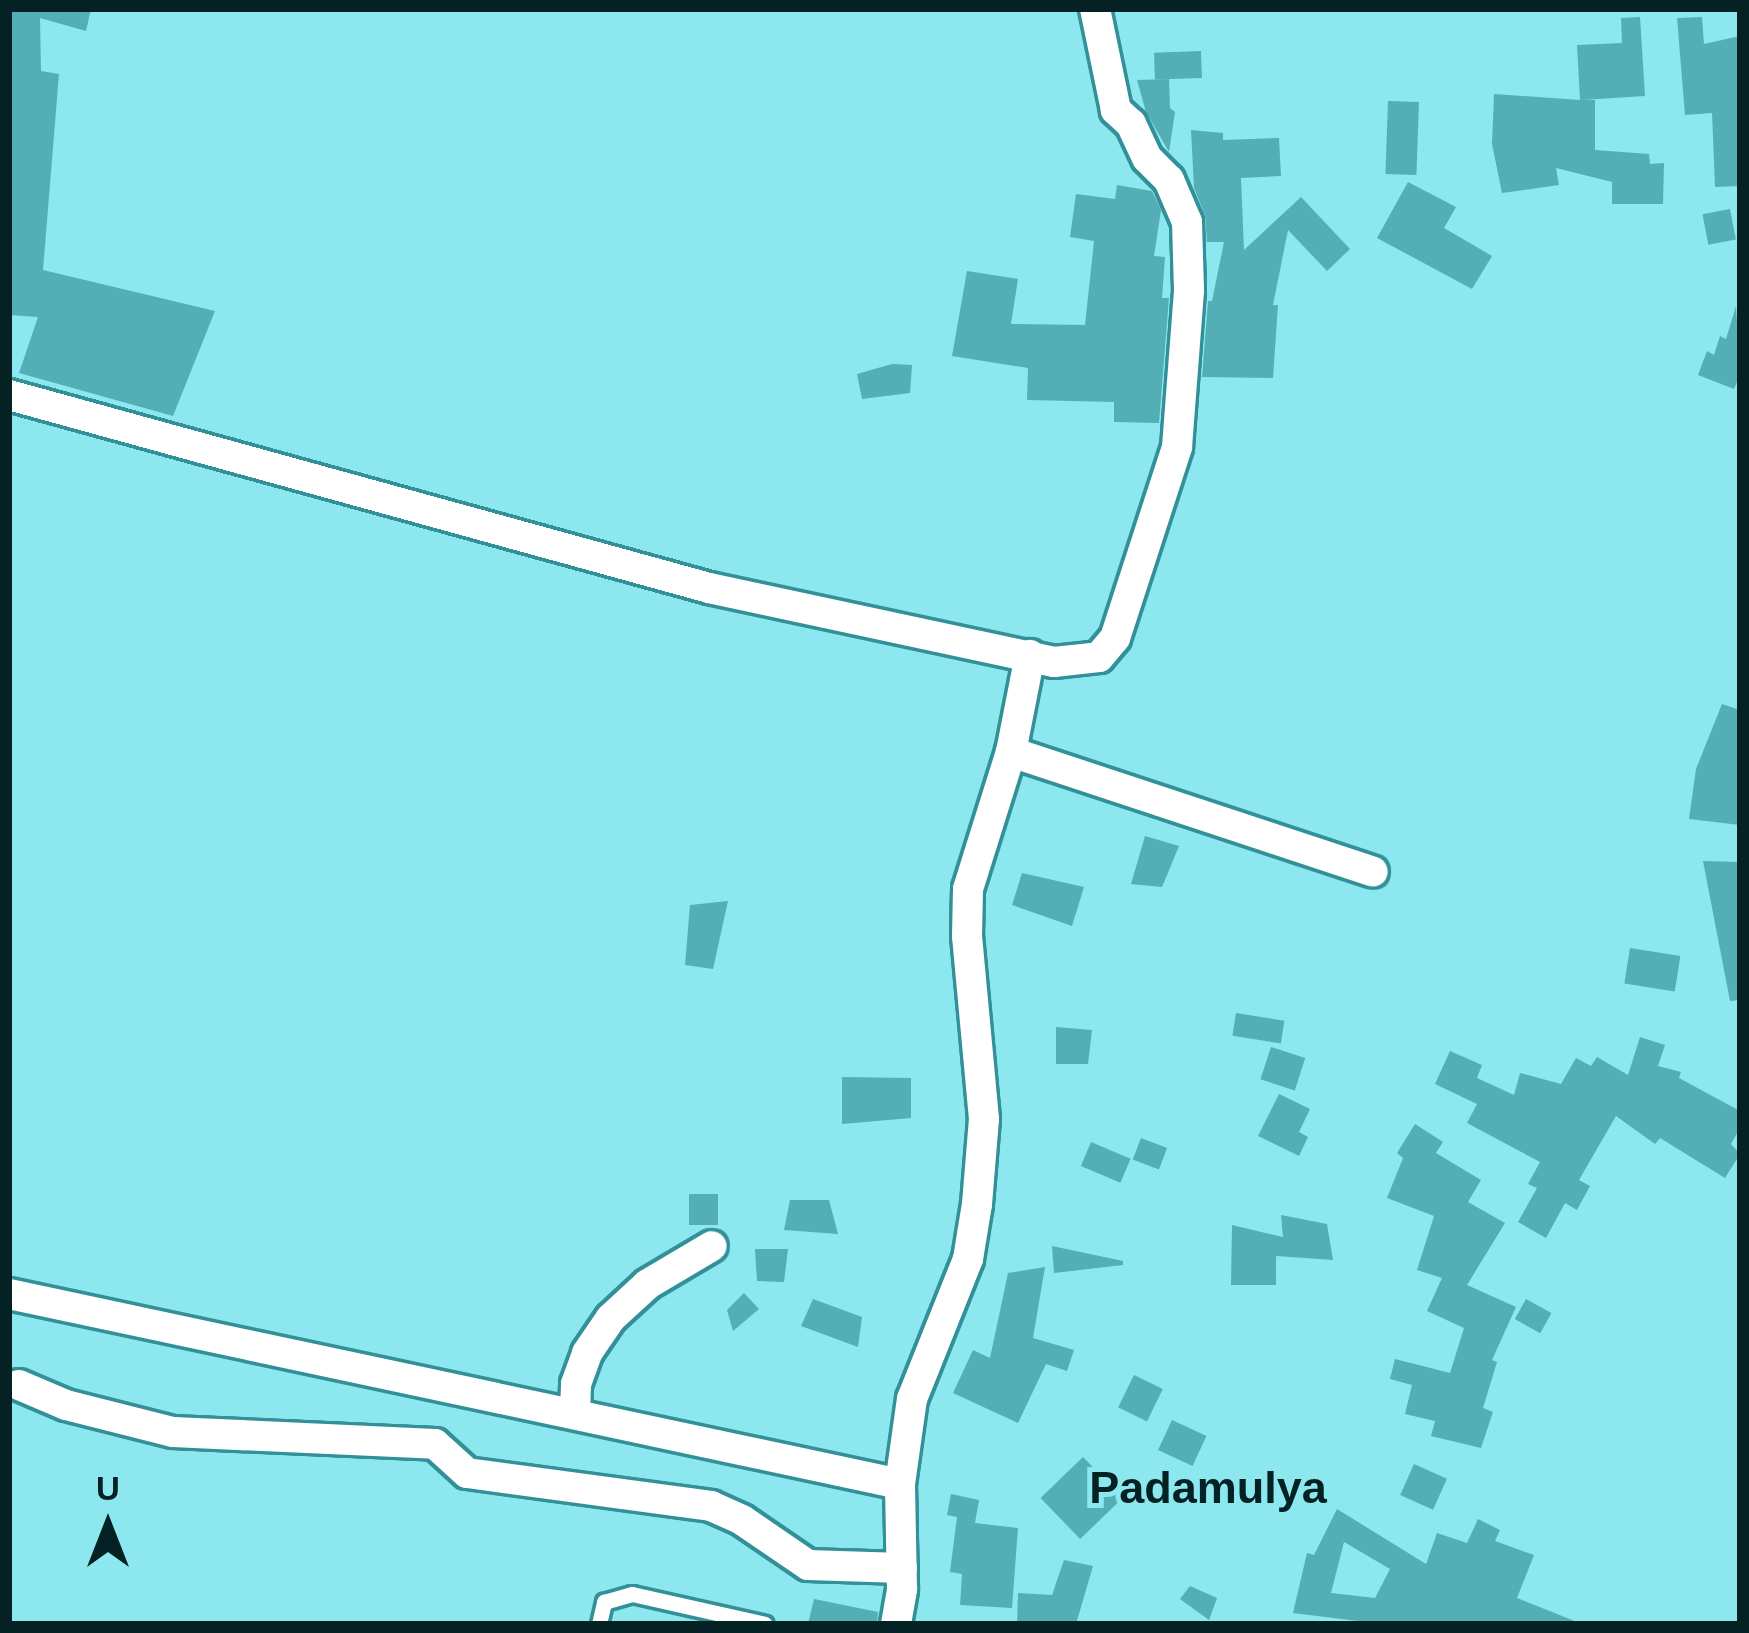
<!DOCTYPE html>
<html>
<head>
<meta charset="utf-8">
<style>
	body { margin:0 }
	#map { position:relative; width:1749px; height:1633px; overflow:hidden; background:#8de7ef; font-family:Arial,sans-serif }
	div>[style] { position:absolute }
	.building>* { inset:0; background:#53aeb6; transform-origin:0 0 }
	.roads { filter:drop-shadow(3px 0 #329098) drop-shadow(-3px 0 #329098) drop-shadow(0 3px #329098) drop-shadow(0 -3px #329098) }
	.service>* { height:15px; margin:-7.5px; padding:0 7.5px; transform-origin:7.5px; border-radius:7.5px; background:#fff }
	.minor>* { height:30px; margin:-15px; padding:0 15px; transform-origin:15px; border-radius:15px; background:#fff }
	span { translate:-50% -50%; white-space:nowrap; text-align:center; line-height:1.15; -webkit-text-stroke:10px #8de7ef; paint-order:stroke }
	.quarter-label { font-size:45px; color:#042123; font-weight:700 }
	.frame { position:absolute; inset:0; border:12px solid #042123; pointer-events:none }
	.north { position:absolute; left:48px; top:1465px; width:120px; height:120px; -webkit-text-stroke:9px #8de7ef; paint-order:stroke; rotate:0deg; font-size:33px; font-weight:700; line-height:48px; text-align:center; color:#042123 }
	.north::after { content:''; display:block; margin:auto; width:42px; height:54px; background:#042123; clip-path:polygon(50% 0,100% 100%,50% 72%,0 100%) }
</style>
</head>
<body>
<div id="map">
	<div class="building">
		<i style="clip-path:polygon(9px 9px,91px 9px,86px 31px,40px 18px,41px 71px,59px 74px,43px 270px,215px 311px,173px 416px,19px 373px,38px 317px,9px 315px)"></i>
		<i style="clip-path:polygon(1640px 17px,1645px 96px,1582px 100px,1595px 100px,1595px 150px,1649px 154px,1650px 164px,1664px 163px,1663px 204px,1612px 204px,1612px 182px,1556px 168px,1559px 185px,1502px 193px,1492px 144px,1494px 94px,1580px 100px,1577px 45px,1622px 43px,1621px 18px)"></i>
		<i style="clip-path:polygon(1702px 17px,1704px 44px,1740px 36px,1740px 186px,1715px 187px,1712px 113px,1685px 115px,1677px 18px)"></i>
		<i style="left:1201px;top:51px;width:27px;height:47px;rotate:88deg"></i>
		<i style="clip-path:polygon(1169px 79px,1170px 108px,1175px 112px,1169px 152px,1146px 112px,1137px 80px)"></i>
		<i style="left:1388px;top:101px;width:31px;height:73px;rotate:2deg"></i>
		<i style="clip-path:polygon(1191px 130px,1223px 133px,1223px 140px,1279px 138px,1281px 176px,1241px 178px,1244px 250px,1301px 197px,1350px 249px,1327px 271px,1288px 230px,1273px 305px,1278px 305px,1273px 378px,1202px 377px,1208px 301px,1212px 301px,1224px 242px,1207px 242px,1205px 215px,1194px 188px)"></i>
		<i style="clip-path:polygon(1408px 182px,1456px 207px,1444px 228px,1492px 256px,1472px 289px,1377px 238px)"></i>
		<i style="clip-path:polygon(1117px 185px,1152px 191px,1161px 210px,1154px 256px,1165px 257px,1162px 298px,1169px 298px,1159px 423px,1114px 422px,1114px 402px,1027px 400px,1028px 368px,952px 356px,967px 271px,1018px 279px,1011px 324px,1085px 325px,1094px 241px,1070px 237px,1076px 194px,1115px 199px)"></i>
		<i style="left:1730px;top:209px;width:31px;height:28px;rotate:79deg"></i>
		<i style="clip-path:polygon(1736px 306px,1740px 375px,1734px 389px,1698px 375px,1707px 351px,1714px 355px,1720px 336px,1726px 339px)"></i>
		<i style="clip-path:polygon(892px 364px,912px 365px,910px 393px,862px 399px,857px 374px)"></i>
		<i style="clip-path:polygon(1722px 704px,1740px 710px,1740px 825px,1689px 819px,1696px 769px)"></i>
		<i style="clip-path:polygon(1145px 836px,1179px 846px,1162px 887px,1131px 884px)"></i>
		<i style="clip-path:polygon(1703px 861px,1740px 862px,1740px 1000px,1730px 1001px)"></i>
		<i style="clip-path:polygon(1022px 873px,1084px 887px,1072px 926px,1012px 905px)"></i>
		<i style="clip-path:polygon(728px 901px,713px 969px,685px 965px,690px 905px)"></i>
		<i style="left:1630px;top:948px;width:51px;height:36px;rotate:9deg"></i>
		<i style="left:1236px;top:1013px;width:49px;height:23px;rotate:9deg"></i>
		<i style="clip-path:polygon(1056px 1027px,1092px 1030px,1088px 1064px,1056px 1064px)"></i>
		<i style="clip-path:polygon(1640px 1037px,1665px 1045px,1658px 1066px,1681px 1072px,1679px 1078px,1740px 1111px,1740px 1128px,1731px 1144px,1740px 1154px,1725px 1178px,1660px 1138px,1655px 1144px,1616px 1116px,1579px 1180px,1590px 1186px,1577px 1210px,1565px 1203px,1546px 1238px,1518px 1222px,1537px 1188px,1528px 1184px,1540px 1162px,1467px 1123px,1477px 1104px,1435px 1084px,1450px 1051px,1482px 1065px,1477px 1078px,1514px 1095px,1520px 1073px,1561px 1084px,1576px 1058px,1591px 1066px,1597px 1057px,1628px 1075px)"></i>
		<i style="left:1271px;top:1047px;width:36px;height:34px;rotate:18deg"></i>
		<i style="clip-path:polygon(842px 1077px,911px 1078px,911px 1118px,842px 1124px)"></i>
		<i style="clip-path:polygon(1279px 1094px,1310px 1109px,1299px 1132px,1308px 1137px,1299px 1156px,1258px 1136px)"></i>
		<i style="clip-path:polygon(1415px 1124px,1443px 1142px,1436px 1153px,1481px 1180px,1468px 1202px,1505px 1223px,1467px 1285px,1516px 1307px,1492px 1360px,1497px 1362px,1483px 1408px,1493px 1412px,1481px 1448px,1431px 1436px,1435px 1421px,1405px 1414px,1412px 1385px,1390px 1379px,1395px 1359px,1450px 1373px,1464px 1328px,1427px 1311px,1442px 1278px,1417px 1270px,1434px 1216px,1387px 1198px,1403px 1158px,1397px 1153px)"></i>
		<i style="left:1141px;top:1138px;width:28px;height:23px;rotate:21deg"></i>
		<i style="left:1091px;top:1142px;width:43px;height:26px;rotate:23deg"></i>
		<i style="left:689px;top:1194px;width:29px;height:31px"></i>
		<i style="clip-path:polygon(790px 1200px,829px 1200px,838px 1234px,784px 1230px)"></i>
		<i style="clip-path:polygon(1281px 1215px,1327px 1224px,1333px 1260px,1276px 1256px,1276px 1285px,1231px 1285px,1232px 1225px,1283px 1237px)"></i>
		<i style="clip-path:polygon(1052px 1246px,1123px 1261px,1123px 1265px,1054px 1273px)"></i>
		<i style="clip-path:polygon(755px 1249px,788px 1249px,784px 1282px,757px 1281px)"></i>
		<i style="clip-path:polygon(1045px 1267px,1033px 1338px,1074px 1350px,1067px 1371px,1046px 1364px,1018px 1423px,953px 1393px,973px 1350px,990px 1358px,1008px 1273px)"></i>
		<i style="clip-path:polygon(744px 1293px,759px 1309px,733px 1331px,727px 1310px)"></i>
		<i style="clip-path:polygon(813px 1299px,862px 1317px,858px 1347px,801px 1326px)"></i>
		<i style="left:1526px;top:1299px;width:29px;height:23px;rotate:29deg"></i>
		<i style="left:1134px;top:1375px;width:32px;height:36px;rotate:26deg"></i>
		<i style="left:1172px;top:1420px;width:38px;height:33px;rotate:25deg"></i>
		<i style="left:1083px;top:1457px;width:57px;height:59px;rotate:46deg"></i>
		<i style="left:1414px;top:1464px;width:36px;height:34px;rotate:24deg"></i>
		<i style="clip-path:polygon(951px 1494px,979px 1500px,975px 1523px,1018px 1528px,1012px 1608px,960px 1605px,962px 1574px,950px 1572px,957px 1517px,947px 1515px)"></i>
		<i style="clip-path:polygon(evenodd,1337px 1509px,1426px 1564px,1437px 1533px,1467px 1543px,1478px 1519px,1500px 1530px,1495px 1541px,1534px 1555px,1517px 1598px,1582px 1624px,1382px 1624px,1293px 1613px,1307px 1553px,1314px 1555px,1337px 1509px,1344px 1542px,1390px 1569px,1375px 1598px,1331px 1593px,1344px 1542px)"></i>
		<i style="clip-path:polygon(1064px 1560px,1093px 1566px,1076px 1624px,1017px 1624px,1018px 1593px,1052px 1595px)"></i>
		<i style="clip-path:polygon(1190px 1586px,1217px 1598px,1209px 1620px,1180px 1599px)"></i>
		<i style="clip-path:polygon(814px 1599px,878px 1612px,877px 1624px,808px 1624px)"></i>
	</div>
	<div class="roads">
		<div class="service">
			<i style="left:599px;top:1624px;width:23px;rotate:-77deg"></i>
			<i style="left:604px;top:1602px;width:29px;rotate:-16deg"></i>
			<i style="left:632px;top:1594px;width:136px;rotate:12.7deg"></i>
		</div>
		<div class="minor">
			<i style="left:9px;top:395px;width:726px;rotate:15.41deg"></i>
			<i style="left:709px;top:588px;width:353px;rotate:12.1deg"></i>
			<i style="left:1054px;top:662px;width:45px;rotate:-6.3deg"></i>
			<i style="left:1099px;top:657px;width:25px;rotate:-50deg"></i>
			<i style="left:1115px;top:638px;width:201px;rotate:-72deg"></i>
			<i style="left:1177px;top:447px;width:157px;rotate:-85.6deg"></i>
			<i style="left:1189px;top:290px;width:68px;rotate:-91.7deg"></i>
			<i style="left:1187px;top:222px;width:46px;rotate:-113.2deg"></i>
			<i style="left:1169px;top:180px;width:31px;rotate:-135deg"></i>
			<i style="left:1147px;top:158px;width:38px;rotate:-115deg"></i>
			<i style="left:1131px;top:124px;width:21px;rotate:-137deg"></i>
			<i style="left:1116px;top:110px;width:103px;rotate:-101.7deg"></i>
			<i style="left:1011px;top:752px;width:381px;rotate:18.3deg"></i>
			<i style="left:9px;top:1294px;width:911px;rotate:12.04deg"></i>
			<i style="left:19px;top:1385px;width:51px;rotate:23.1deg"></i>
			<i style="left:66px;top:1405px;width:110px;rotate:14.2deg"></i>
			<i style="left:173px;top:1432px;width:262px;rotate:2.6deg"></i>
			<i style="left:435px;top:1444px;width:43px;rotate:42.2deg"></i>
			<i style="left:467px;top:1473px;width:246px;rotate:7.7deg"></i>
			<i style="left:711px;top:1506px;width:34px;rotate:24deg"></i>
			<i style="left:742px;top:1520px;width:80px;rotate:34.3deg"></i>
			<i style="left:808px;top:1565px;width:94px;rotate:1.8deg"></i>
			<i style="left:575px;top:1414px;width:30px;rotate:-88deg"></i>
			<i style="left:576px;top:1384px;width:33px;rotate:-70deg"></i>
			<i style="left:587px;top:1353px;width:42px;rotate:-55.6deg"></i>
			<i style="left:611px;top:1318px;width:50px;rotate:-42.6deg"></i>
			<i style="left:648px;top:1284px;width:74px;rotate:-30.7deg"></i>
			<i style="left:896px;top:1624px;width:36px;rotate:-80deg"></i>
			<i style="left:902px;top:1589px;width:105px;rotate:-91.1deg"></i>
			<i style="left:900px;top:1484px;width:86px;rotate:-82deg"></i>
			<i style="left:912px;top:1399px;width:151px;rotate:-68.2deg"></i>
			<i style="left:968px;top:1259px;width:56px;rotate:-80.7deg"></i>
			<i style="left:977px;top:1204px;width:85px;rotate:-85.3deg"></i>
			<i style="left:984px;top:1119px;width:184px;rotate:-95.3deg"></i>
			<i style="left:967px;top:936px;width:47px;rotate:-88.8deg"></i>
			<i style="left:968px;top:889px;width:144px;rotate:-72.6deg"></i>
			<i style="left:1011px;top:752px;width:99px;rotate:-78.9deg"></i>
		</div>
	</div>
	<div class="quarter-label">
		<span style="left:1208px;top:1488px">Padamulya</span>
	</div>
	<div class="frame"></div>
	<div class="north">U</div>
</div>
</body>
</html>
